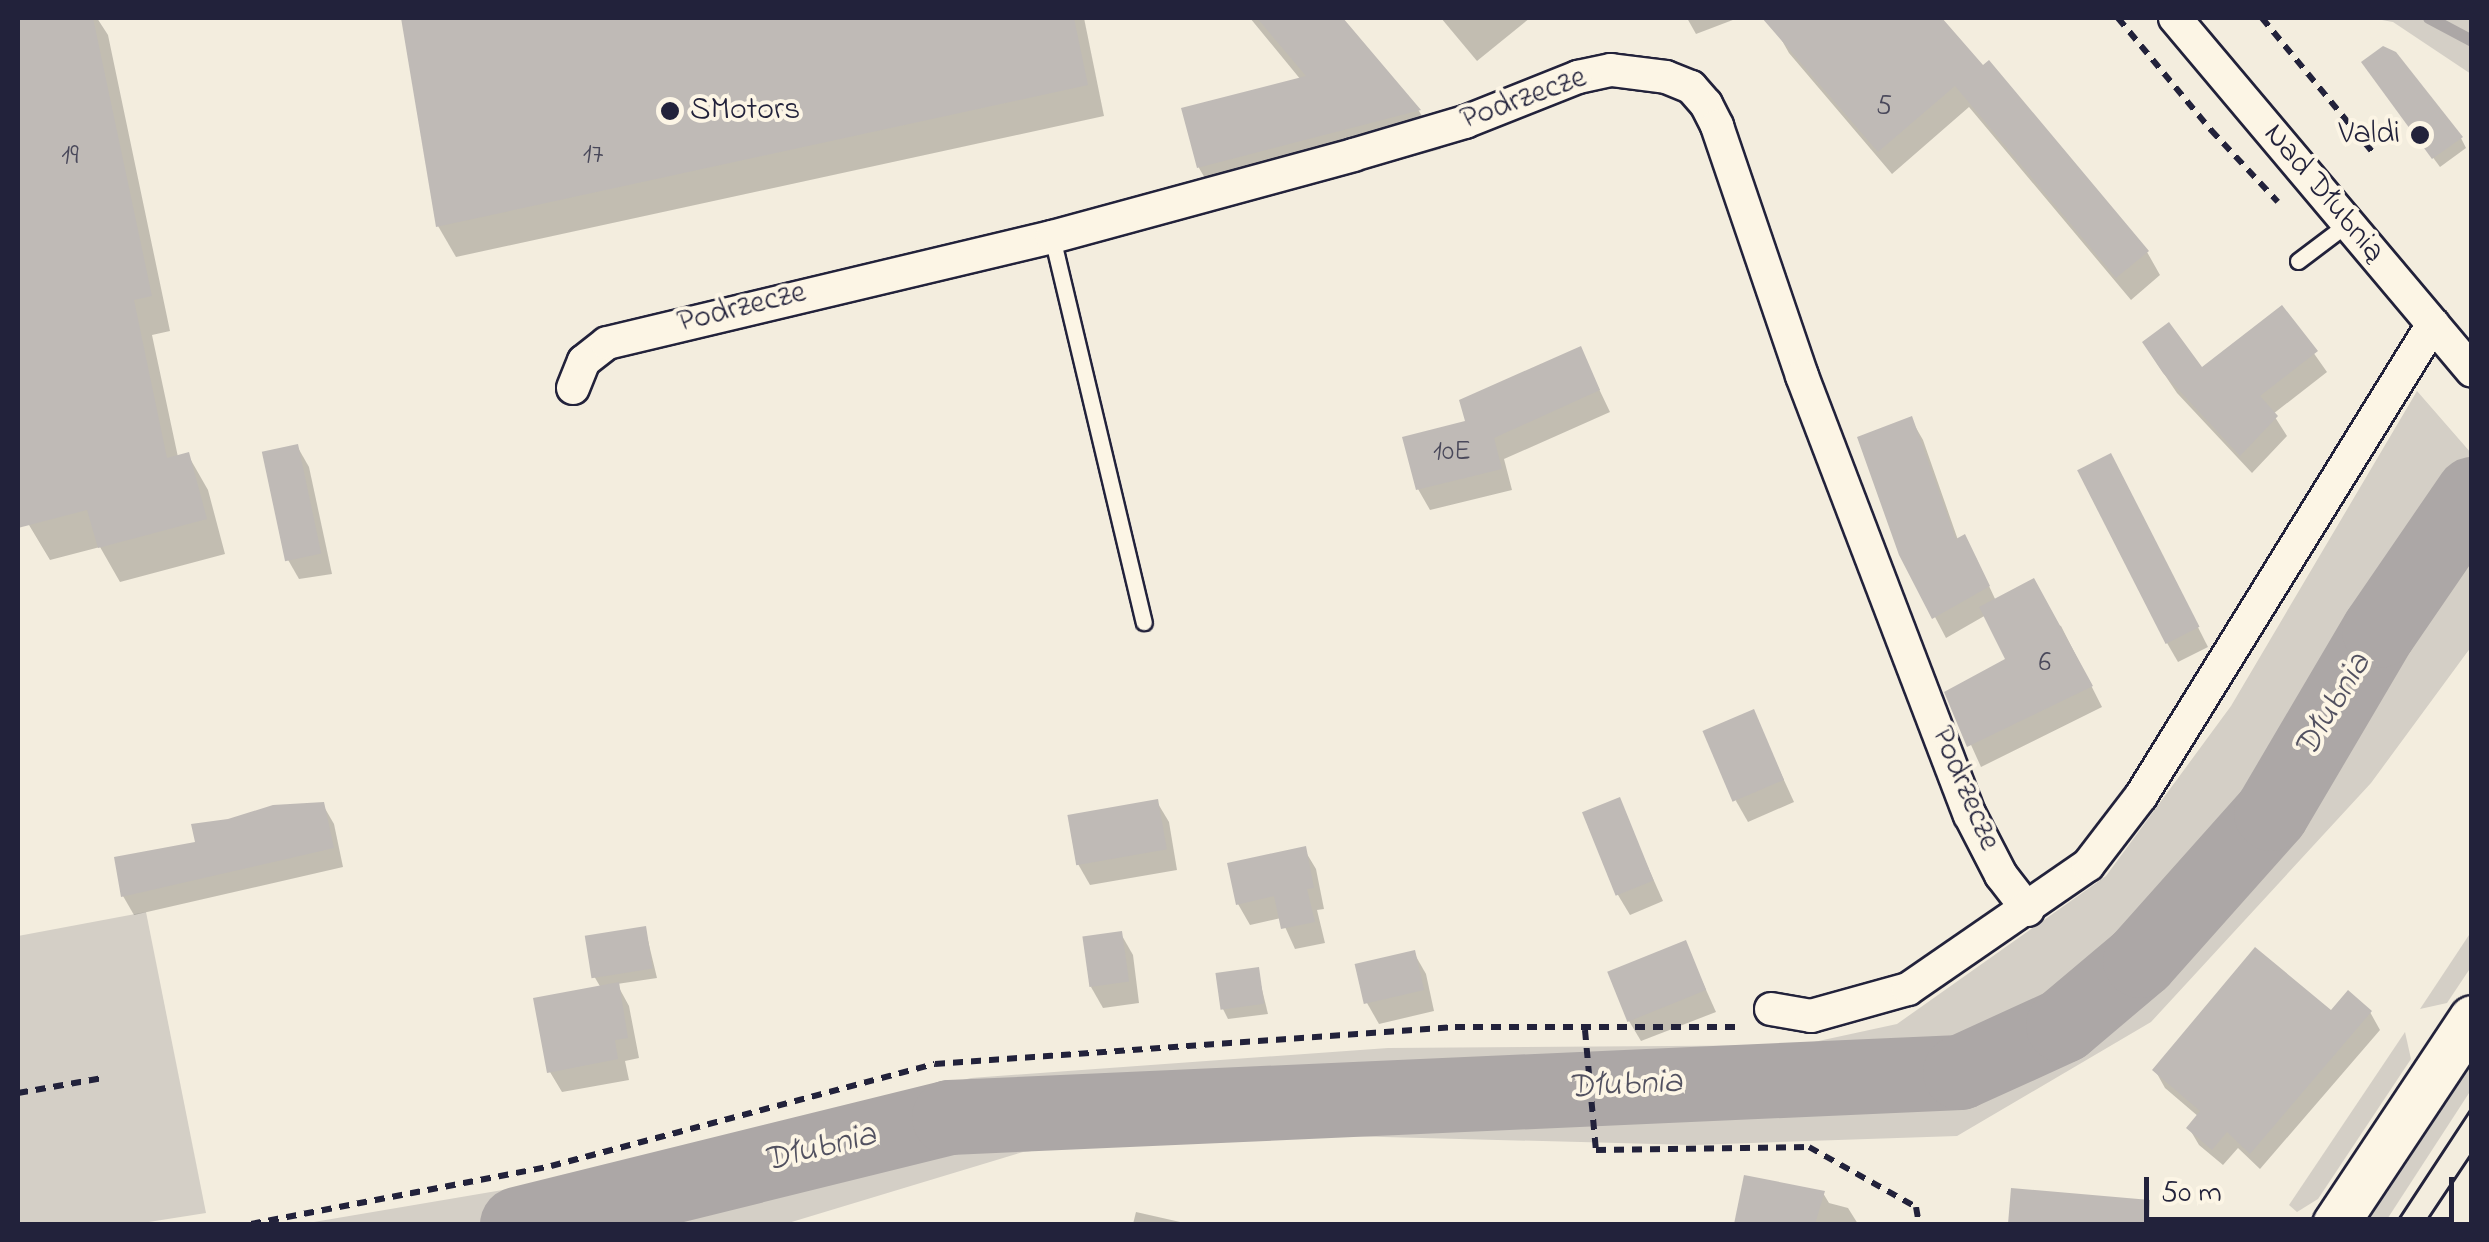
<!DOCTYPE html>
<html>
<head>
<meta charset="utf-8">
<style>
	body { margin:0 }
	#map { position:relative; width:2489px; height:1242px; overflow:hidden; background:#f3edde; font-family:"Indie Flower",sans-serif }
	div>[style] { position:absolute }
	.green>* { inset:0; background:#d4cfc6 }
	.shadow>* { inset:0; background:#0003 }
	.stream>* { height:12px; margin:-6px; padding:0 6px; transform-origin:6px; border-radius:6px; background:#aca7a6 }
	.river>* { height:75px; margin:-37.5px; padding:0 37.5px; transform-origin:37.5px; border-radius:37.5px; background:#aca7a6 }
	.building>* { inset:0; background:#bfbab6; transform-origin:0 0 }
	.path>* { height:6px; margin-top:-3px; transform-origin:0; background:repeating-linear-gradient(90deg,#22223b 0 10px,transparent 0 18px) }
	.roads { filter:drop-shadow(2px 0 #22223b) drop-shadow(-2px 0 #22223b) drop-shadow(0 2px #22223b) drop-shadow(0 -2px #22223b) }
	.lane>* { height:15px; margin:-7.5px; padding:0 7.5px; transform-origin:7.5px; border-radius:7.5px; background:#fcf5e5 }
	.street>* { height:32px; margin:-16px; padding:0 16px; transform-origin:16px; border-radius:16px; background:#fcf5e5 }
	.secondary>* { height:45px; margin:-22.5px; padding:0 22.5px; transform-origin:22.5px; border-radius:22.5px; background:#fcf5e5 }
	.tram>* { height:2.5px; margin:-1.25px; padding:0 1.25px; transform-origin:1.25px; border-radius:1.25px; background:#22223b }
	.dots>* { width:28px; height:28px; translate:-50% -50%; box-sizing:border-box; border:5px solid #fcf5e5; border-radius:50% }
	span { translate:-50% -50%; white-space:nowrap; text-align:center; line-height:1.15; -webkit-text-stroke:8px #fcf5e5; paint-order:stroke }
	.number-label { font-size:28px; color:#49485a }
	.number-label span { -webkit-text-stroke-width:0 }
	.street-label { font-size:32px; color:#22223b }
	.poi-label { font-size:32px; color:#22223b }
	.left { translate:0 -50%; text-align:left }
	.right { translate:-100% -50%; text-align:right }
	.water-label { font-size:35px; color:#525160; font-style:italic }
	.frame { position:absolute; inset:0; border:20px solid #22223b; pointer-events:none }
	.scale { position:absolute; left:2144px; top:1177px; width:310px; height:45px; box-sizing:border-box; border:5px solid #22223b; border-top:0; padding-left:12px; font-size:30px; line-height:35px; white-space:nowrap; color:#22223b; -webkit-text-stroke:8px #fcf5e5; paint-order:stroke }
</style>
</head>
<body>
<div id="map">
	<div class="green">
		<i style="clip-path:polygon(2371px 18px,2471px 18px,2471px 74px,2393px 22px)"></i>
		<i style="clip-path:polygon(2417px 391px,2471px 453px,2471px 647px,2371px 783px,2151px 1022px,1957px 1136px,1693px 1145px,1193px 1132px,1023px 1152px,785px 1224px,302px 1224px,555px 1181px,971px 1078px,1388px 1048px,1800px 1045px,1897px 1024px,2106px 876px,2231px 706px)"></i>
		<i style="clip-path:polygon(146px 912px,206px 1213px,136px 1224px,18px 1224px,18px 936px)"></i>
		<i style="clip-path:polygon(2471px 932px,2471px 967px,2447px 1003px,2420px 1009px)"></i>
		<i style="clip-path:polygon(2405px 1032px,2411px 1059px,2318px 1199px,2297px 1212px,2289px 1205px)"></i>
		<i style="clip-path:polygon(2471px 1061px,2471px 1090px,2384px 1224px,2363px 1224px)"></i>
	</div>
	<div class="shadow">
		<i style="clip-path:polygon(18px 18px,97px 18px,108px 35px,170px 331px,152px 335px,178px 457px,188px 455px,208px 490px,225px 554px,120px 582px,100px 547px,50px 560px,29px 525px,18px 468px)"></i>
		<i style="clip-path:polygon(403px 18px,1084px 18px,1104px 116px,456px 257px,438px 226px)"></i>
		<i style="clip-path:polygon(1250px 18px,1340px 18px,1419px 111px,1441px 149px,1222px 207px,1199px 168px,1184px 109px,1301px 80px)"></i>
		<i style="clip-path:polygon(1441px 18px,1530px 18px,1477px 61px)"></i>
		<i style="clip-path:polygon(1687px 18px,1738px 18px,1696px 34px)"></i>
		<i style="clip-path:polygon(1790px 18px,1870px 18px,1884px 34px,1903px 18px,1938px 18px,2147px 252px,2160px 275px,2131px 300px,1969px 107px,1892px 174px,1789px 53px,1776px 30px)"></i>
		<i style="clip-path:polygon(2370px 72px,2461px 138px,2466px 148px,2440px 167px)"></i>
		<i style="clip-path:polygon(2282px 308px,2327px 372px,2273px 414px,2287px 436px,2252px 473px,2177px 393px,2156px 362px,2201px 370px)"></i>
		<i style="clip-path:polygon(1580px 349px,1610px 412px,1504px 459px,1512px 490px,1430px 510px,1418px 489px,1468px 423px)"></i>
		<i style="clip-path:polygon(1911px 419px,1923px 440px,1958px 540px,1976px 558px,1996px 601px,2061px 626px,2102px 707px,1981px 767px,1948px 694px,2008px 660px,1986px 615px,1946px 638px,1902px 554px)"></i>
		<i style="clip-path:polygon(297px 446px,309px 467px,332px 574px,299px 579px,287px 558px)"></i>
		<i style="clip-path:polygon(2121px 475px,2208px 647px,2178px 662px,2167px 643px)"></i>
		<i style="clip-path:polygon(1753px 712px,1794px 802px,1748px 822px,1736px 801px)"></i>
		<i style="clip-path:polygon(1618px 800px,1663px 901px,1630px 915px,1618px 895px)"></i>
		<i style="clip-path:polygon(1157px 802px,1169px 822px,1177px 870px,1090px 885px,1078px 864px)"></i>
		<i style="clip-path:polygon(323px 805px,334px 824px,343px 867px,134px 915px,123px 896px,198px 844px)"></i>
		<i style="clip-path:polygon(1304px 849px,1316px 869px,1324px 909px,1317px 910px,1325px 943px,1295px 949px,1281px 918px,1250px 925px,1238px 904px)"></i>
		<i style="clip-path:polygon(645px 928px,657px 978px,617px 984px,629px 1006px,639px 1058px,625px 1061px,629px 1080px,562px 1092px,550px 1072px,601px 988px,594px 976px)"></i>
		<i style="clip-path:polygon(1121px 934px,1133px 955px,1139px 1003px,1103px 1008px,1091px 987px)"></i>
		<i style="clip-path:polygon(1685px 943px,1716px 1012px,1641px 1041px,1629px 1021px)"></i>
		<i style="clip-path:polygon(1414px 953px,1426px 974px,1434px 1011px,1379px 1024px,1367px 1003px)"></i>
		<i style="clip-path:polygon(1257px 969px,1268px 1014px,1228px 1019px,1223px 1009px)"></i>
		<i style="clip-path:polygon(2370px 1012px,2380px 1030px,2260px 1169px,2238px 1148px,2223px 1165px,2199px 1145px,2189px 1128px,2199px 1117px,2165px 1088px,2155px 1070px,2331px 1014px)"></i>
		<i style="clip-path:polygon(1746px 1178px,1823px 1193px,1829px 1203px,1848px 1208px,1858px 1224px,1737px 1224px)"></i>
		<i style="clip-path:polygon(1136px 1212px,1189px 1224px,1133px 1224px)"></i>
	</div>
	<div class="stream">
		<i style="left:2429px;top:18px;width:49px;rotate:28.1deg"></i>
	</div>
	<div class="river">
		<i style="left:517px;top:1224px;width:445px;rotate:-13.9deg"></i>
		<i style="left:949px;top:1117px;width:1012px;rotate:-2.55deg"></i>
		<i style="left:1960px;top:1072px;width:113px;rotate:-24.5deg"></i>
		<i style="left:2063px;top:1025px;width:101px;rotate:-40.2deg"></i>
		<i style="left:2140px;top:960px;width:197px;rotate:-48.3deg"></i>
		<i style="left:2271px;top:813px;width:212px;rotate:-59.5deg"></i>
		<i style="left:2379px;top:630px;width:165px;rotate:-55.6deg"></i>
	</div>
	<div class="building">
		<i style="clip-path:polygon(18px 18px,93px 18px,152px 296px,134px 300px,167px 458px,189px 452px,207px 519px,98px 548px,87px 510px,18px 528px)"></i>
		<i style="clip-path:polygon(401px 18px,1074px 18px,1088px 85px,436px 227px)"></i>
		<i style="clip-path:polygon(1257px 18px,1343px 18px,1421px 110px,1197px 168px,1181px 108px,1306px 76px)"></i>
		<i style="clip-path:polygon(1762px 18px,1942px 18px,1983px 65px,1989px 60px,2149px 251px,2116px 278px,1955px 86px,1878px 152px)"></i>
		<i style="clip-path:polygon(2383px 46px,2396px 52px,2463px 137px,2432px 159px,2361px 62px)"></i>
		<i style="clip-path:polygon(2282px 305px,2318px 351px,2260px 396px,2278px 416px,2240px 456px,2163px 373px,2142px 342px,2169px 322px,2202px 367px)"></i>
		<i style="clip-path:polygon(1581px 346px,1600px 390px,1494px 438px,1502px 469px,1416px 490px,1402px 437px,1465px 421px,1459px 400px)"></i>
		<i style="clip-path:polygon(1912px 416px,1956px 539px,1965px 534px,1990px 586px,1932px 619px,1899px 555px,1857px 437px)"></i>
		<i style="left:298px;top:444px;width:112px;height:37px;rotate:78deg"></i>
		<i style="left:2111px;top:453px;width:195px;height:38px;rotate:63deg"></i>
		<i style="clip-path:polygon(2034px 578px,2093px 686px,1967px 747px,1944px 692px,2005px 659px,1979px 607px)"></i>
		<i style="left:1754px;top:709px;width:77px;height:56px;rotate:67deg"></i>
		<i style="left:1620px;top:797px;width:90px;height:41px;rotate:68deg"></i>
		<i style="left:1158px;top:799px;width:51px;height:92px;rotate:80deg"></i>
		<i style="clip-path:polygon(324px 802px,334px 848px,121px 897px,114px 857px,195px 842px,191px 824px,228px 819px,273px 805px)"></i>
		<i style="clip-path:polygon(1306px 846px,1314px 888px,1307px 889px,1315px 922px,1281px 929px,1274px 896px,1236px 905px,1227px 863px)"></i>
		<i style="left:646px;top:926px;width:43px;height:62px;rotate:81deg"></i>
		<i style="left:1122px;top:931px;width:51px;height:40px;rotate:82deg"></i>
		<i style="left:1686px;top:940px;width:54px;height:85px;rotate:68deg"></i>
		<i style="clip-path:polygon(2255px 947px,2331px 1010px,2348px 990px,2372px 1011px,2250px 1154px,2227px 1132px,2212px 1150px,2186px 1128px,2200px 1111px,2152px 1070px)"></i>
		<i style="left:1415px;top:950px;width:41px;height:62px;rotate:77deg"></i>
		<i style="left:1259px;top:967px;width:37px;height:44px;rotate:82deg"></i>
		<i style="clip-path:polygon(619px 982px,628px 1038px,615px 1040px,618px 1059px,547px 1073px,533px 998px)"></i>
		<i style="clip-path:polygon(1744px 1175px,1825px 1191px,1815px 1224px,1734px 1224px)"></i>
		<i style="clip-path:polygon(2011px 1188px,2150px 1200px,2149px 1224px,2008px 1224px)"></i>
	</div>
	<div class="path">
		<i style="left:2118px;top:18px;width:146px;rotate:50.3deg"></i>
		<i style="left:2211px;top:130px;width:98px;rotate:47.1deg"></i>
		<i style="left:2262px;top:18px;width:178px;rotate:50.5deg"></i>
		<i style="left:1585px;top:1030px;width:121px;rotate:84.8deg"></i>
		<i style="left:1596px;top:1150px;width:213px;rotate:-0.8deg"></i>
		<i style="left:1809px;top:1147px;width:123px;rotate:29.3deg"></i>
		<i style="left:1916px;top:1207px;width:17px;rotate:80deg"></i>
		<i style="left:18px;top:1093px;width:86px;rotate:-10deg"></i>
		<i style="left:251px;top:1224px;width:306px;rotate:-10.9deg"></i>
		<i style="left:551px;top:1166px;width:397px;rotate:-14.9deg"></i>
		<i style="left:935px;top:1064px;width:521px;rotate:-4.07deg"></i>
		<i style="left:1455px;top:1027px;width:284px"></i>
	</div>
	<div class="roads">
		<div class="lane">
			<i style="left:1052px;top:237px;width:396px;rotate:76.6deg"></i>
			<i style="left:2298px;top:261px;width:61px;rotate:-37.1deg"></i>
		</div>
		<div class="street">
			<i style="left:2175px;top:18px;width:461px;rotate:49.9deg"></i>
			<i style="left:573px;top:388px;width:29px;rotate:-68deg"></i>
			<i style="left:584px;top:361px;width:29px;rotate:-38deg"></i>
			<i style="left:607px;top:343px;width:457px;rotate:-13.4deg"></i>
			<i style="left:1052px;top:237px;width:312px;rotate:-15.2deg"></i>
			<i style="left:1353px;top:155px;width:117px;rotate:-16.4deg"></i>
			<i style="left:1465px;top:122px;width:122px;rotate:-21.7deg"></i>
			<i style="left:1578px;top:77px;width:34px;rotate:-12deg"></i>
			<i style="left:1611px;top:70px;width:55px;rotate:7.3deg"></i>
			<i style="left:1666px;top:77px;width:27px;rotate:22deg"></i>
			<i style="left:1691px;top:87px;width:23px;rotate:49deg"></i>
			<i style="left:1706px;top:104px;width:25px;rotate:63deg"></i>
			<i style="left:1717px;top:126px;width:264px;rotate:71.2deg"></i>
			<i style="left:1802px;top:376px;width:470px;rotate:69.1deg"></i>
			<i style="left:1970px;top:815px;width:68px;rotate:62.7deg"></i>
			<i style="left:2001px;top:875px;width:44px;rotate:52.4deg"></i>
			<i style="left:1771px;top:1009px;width:41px;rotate:9.9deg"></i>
			<i style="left:1811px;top:1016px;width:101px;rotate:-15.6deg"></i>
			<i style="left:1908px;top:989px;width:219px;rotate:-34.6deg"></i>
			<i style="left:2088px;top:865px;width:87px;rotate:-52.5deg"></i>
			<i style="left:2141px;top:796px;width:555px;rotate:-58.26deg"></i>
		</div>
		<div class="secondary">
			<i style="left:2335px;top:1224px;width:247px;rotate:-56.4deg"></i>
		</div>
	</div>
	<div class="tram">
		<i style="left:2395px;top:1224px;width:140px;rotate:-56.7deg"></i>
		<i style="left:2424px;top:1224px;width:87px;rotate:-56.3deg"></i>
	</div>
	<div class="dots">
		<i style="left:670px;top:111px;background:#22223b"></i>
		<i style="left:2420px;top:135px;background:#22223b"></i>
	</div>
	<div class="number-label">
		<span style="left:1884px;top:107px">5</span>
		<span style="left:593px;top:156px">17</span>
		<span style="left:70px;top:157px">19</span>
		<span style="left:1452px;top:453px">10E</span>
		<span style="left:2045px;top:664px">6</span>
	</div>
	<div class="street-label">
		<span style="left:1524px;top:100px;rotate:-20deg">Podrzecze</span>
		<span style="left:2323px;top:194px;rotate:50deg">Nad Dłubnią</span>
		<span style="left:742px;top:309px;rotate:-14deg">Podrzecze</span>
		<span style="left:1964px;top:789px;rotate:67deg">Podrzecze</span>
	</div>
	<div class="poi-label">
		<span class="left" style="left:690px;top:111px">SMotors</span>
		<span class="right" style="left:2400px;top:135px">Valdi</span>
	</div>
	<div class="water-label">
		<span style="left:2334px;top:706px;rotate:-59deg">Dłubnia</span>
		<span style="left:1625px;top:1086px;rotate:-3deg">Dłubnia</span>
		<span style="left:820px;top:1149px;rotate:-14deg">Dłubnia</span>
	</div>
	<div class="frame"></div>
	<div class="scale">50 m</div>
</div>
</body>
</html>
